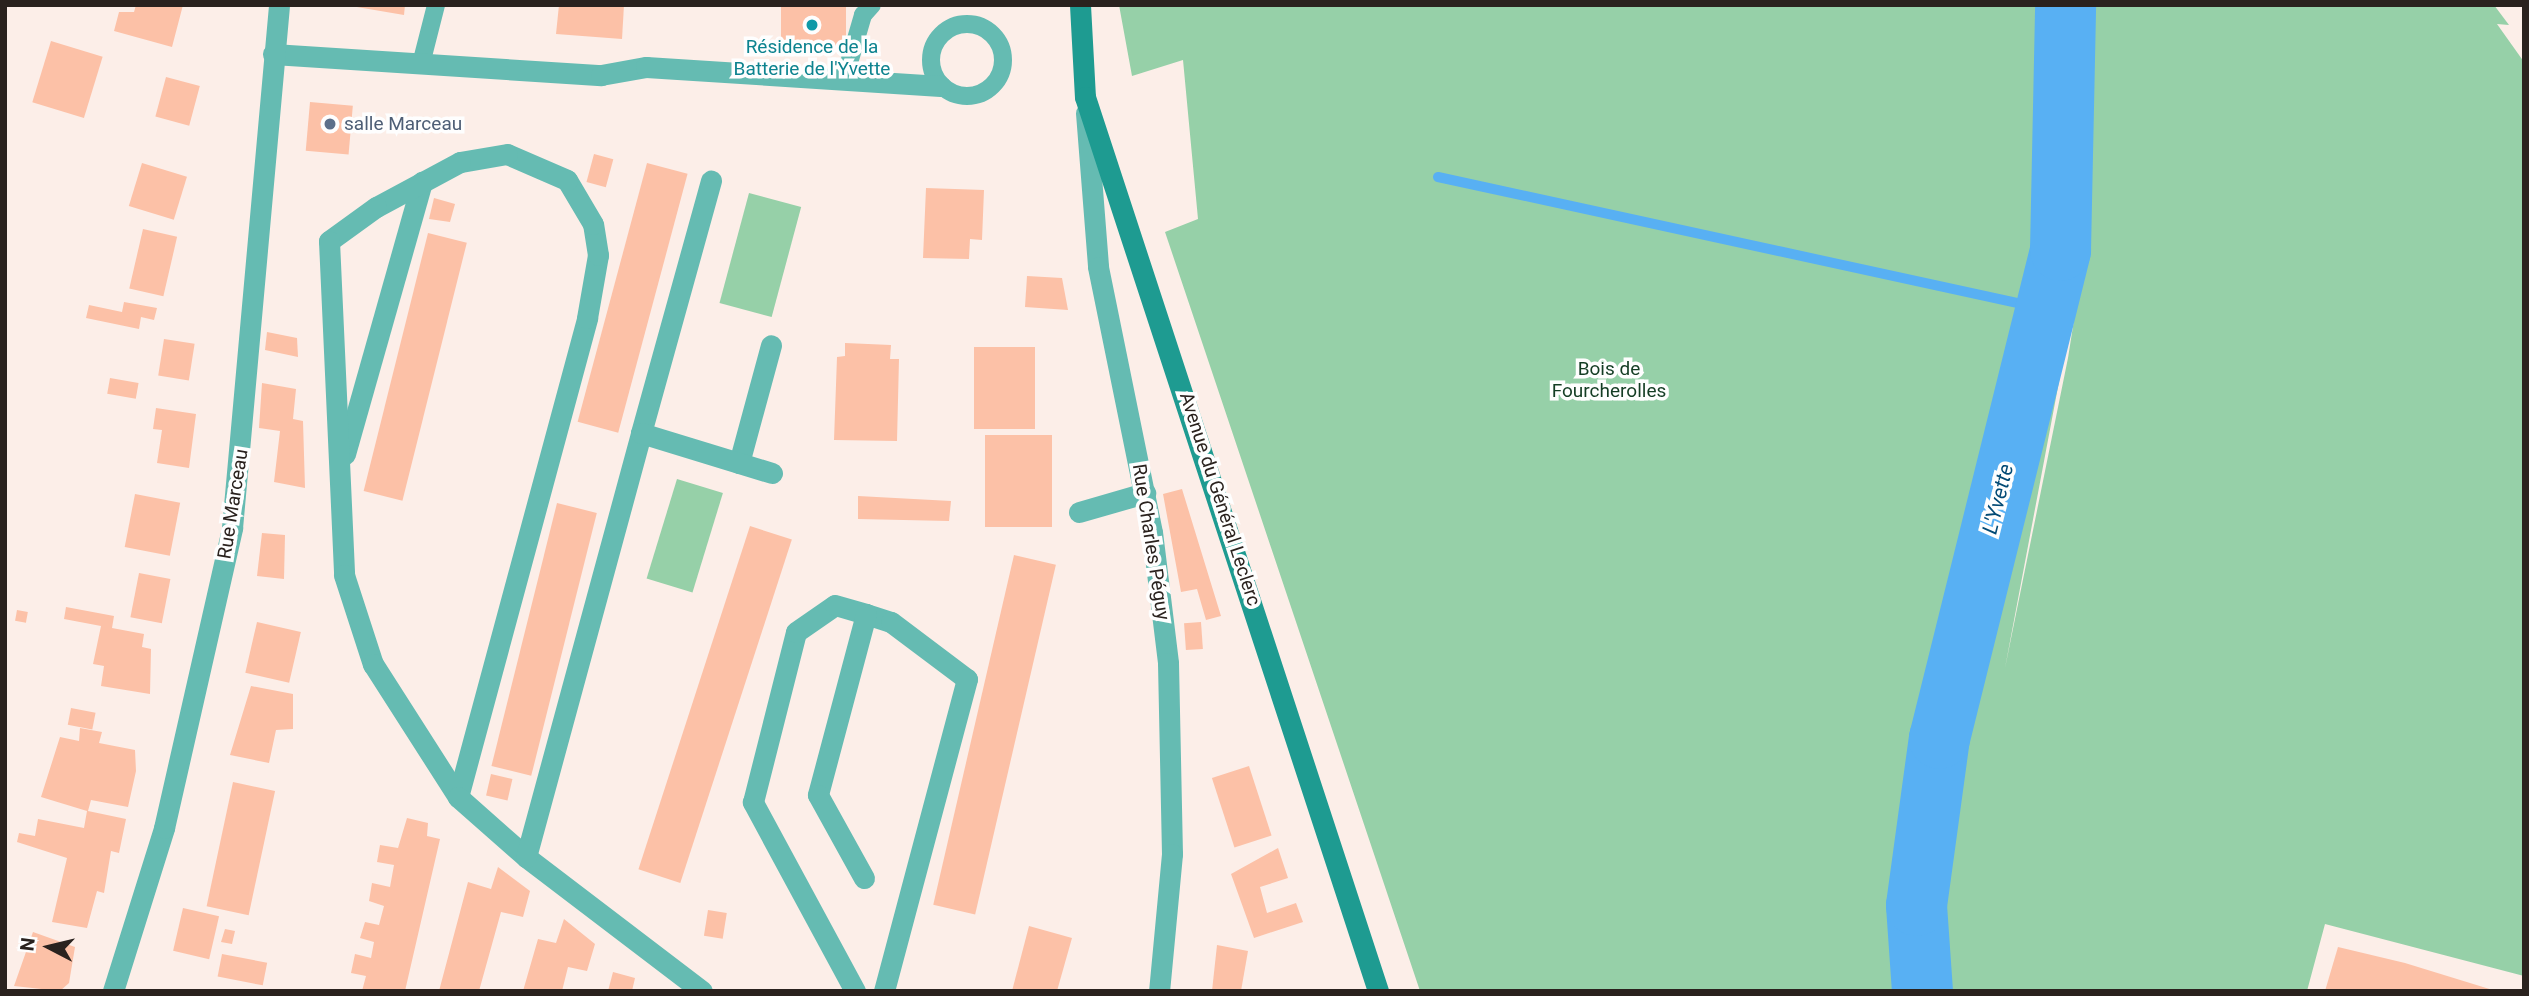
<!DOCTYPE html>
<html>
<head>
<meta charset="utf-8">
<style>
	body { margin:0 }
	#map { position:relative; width:2529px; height:996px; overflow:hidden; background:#fceee8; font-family:Roboto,sans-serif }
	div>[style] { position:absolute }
	.green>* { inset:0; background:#96d0a8; transform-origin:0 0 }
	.stream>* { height:10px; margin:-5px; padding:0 5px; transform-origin:5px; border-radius:5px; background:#58b0f3 }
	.river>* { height:61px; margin:-30.5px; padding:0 30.5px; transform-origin:30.5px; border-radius:30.5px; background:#58b0f3 }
	.building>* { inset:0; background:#fcc1a7; transform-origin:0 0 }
	.service>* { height:18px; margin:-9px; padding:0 9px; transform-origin:9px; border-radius:9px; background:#65bbb2 }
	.service>.ring { margin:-9px; padding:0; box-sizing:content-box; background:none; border:18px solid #65bbb2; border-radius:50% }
	.minor>* { height:21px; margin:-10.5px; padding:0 10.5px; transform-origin:10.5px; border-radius:10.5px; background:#65bbb2 }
	.tertiary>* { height:21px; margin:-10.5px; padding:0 10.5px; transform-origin:10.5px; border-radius:10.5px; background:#65bbb2 }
	.secondary>* { height:21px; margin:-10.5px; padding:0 10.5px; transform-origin:10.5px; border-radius:10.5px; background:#1e9b91 }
	.dots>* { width:19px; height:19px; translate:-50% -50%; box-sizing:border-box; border:4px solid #fefefe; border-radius:50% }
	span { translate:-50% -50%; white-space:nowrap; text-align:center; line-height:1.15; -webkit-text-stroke:7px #fefefe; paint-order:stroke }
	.culture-label { font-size:19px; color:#0d838f }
	.service-label { font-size:19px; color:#4e5e75 }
	.left { translate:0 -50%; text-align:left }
	.park-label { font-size:19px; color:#143d24 }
	.street-label { font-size:19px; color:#2a221e }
	.water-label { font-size:21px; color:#024a75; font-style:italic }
	.frame { position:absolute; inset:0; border:7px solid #2a221e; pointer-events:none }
	.north { position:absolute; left:14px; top:912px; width:70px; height:70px; -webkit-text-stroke:5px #fefefe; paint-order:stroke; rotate:277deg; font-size:19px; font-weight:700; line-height:28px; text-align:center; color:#2a221e }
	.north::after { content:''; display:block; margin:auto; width:24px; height:32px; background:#2a221e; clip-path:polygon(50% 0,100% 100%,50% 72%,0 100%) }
</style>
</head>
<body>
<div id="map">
	<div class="green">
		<i style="clip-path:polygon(evenodd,1119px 5px,2494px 5px,2509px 25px,2497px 24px,2524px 62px,2524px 976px,2325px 924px,2307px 991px,1420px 991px,1165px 232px,1198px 219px,1183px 60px,1132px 76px,1119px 5px,2091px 212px,2068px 358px,2005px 668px,2091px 212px)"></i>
		<i style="left:749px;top:193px;width:54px;height:114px;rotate:15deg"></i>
		<i style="left:677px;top:479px;width:48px;height:104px;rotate:17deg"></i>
	</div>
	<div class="stream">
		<i style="left:1438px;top:177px;width:621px;rotate:12.27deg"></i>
	</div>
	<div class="river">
		<i style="left:1922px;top:991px;width:86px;rotate:-94deg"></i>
		<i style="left:1916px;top:905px;width:169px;rotate:-82.2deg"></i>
		<i style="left:1939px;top:738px;width:503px;rotate:-76.07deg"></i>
		<i style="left:2060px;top:250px;width:245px;rotate:-88.8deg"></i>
	</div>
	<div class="building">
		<i style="clip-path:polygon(136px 5px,183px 5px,172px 47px,114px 31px,119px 12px,134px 12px)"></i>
		<i style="clip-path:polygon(345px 5px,405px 5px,404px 15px)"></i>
		<i style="clip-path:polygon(559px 5px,624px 5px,622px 39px,556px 34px)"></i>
		<i style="left:781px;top:5px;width:65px;height:41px"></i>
		<i style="left:51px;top:41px;width:54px;height:64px;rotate:17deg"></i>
		<i style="left:166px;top:77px;width:35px;height:41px;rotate:15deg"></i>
		<i style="left:310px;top:102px;width:43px;height:49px;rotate:5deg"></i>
		<i style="left:594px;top:154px;width:20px;height:29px;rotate:15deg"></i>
		<i style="left:142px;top:163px;width:47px;height:45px;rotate:17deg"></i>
		<i style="left:647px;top:163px;width:42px;height:268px;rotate:15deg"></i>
		<i style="clip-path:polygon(926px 188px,984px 190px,982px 240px,970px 239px,969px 259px,923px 258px)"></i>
		<i style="clip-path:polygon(434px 198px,455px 204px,450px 222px,429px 219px)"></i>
		<i style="left:143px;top:229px;width:35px;height:61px;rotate:13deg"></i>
		<i style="left:428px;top:233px;width:40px;height:266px;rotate:14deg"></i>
		<i style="clip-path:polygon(1027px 276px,1062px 278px,1068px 310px,1025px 307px)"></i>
		<i style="clip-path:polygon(124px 302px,157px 308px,154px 320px,141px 317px,139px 329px,86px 318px,89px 305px,122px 312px)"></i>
		<i style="clip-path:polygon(267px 332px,297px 338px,298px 357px,265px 350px)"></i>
		<i style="left:164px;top:339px;width:31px;height:37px;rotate:9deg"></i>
		<i style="clip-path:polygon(845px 343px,891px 345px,890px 359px,899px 359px,897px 441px,834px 440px,837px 357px,845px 356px)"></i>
		<i style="left:974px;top:347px;width:61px;height:82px"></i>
		<i style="left:110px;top:378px;width:29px;height:16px;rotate:10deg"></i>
		<i style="clip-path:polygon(262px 383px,296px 389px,293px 419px,303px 421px,305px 488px,274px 482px,280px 431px,259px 428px)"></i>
		<i style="clip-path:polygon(156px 408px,196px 414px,189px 468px,157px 463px,162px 430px,153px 429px)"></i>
		<i style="left:985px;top:435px;width:67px;height:92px"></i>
		<i style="clip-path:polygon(1182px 489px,1221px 616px,1206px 620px,1197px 589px,1181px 592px,1163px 494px)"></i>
		<i style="left:135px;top:494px;width:46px;height:54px;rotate:11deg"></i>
		<i style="clip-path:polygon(858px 496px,951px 501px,949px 521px,858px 519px)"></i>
		<i style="left:557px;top:503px;width:41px;height:271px;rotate:14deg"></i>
		<i style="left:750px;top:526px;width:44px;height:361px;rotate:18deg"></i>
		<i style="clip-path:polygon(262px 533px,285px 535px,284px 579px,257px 576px)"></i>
		<i style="left:1014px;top:555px;width:43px;height:359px;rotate:13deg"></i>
		<i style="left:139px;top:573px;width:32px;height:45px;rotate:11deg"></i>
		<i style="clip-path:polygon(66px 607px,114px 616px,112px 628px,144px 634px,142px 647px,151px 649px,150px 694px,101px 686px,104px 666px,93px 664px,101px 626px,64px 619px)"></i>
		<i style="left:17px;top:610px;width:11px;height:11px;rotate:10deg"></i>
		<i style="left:257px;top:622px;width:45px;height:52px;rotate:13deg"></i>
		<i style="left:1201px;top:622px;width:27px;height:17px;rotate:86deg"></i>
		<i style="clip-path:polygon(251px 686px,293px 694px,293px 729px,276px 730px,269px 763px,230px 755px)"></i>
		<i style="left:71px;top:708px;width:25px;height:17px;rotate:11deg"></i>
		<i style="clip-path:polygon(80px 728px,102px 732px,99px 743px,135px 750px,136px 771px,128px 807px,91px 800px,88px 811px,126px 819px,119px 853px,111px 851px,104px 893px,97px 891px,87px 928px,52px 922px,67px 858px,17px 842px,19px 833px,35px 836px,38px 819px,84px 828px,87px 811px,41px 797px,60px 737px,79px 741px)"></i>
		<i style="left:1249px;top:766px;width:73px;height:39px;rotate:72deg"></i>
		<i style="left:491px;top:774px;width:22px;height:22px;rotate:13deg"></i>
		<i style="left:233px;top:782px;width:43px;height:127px;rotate:12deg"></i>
		<i style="clip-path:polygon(407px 818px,428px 823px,427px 836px,440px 839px,405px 991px,362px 991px,366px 976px,351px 973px,355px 954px,371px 958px,374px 942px,360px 938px,365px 922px,379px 925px,384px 906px,369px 901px,372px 883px,390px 887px,394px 865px,377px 862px,380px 845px,398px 848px)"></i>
		<i style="clip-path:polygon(1278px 848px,1288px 878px,1260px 887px,1267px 913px,1296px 903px,1303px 922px,1254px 938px,1231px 874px)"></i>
		<i style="clip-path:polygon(498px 867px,530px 891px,523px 917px,501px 912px,479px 991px,439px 991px,468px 882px,491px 889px)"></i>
		<i style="left:183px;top:908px;width:37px;height:44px;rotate:13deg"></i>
		<i style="left:708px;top:910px;width:19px;height:26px;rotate:9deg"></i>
		<i style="clip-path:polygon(564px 919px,595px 944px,587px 971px,568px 967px,562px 991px,523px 991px,538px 939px,556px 943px)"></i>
		<i style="clip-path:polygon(1029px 926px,1072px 938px,1057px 991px,1012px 991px)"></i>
		<i style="clip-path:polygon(225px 929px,235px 931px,232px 944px,221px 942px)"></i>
		<i style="clip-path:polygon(33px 932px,75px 947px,69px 983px,60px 991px,14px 986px)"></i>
		<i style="clip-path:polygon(1217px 945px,1248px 951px,1241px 991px,1212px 991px)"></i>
		<i style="clip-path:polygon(2338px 947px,2405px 963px,2496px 991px,2325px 991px)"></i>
		<i style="left:222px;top:954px;width:46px;height:23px;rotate:11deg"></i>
		<i style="clip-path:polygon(613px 972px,635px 978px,632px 991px,608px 991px)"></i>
	</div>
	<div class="service">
		<i class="ring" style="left:931px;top:24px;width:54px;height:54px"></i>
		<i style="left:421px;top:64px;width:61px;rotate:-75.7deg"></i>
		<i style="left:844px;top:80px;width:68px;rotate:-73.7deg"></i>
		<i style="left:863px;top:15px;width:13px;rotate:-48deg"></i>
	</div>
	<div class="minor">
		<i style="left:273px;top:54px;width:329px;rotate:3.7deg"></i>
		<i style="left:601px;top:75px;width:46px;rotate:-10.1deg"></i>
		<i style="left:646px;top:67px;width:295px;rotate:3.7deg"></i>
		<i style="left:641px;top:433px;width:262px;rotate:-74.5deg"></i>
		<i style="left:345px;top:454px;width:283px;rotate:-74.2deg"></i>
		<i style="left:739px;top:463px;width:122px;rotate:-74.8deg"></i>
		<i style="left:1079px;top:512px;width:69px;rotate:-16.1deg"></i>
		<i style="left:866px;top:614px;width:26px;rotate:18deg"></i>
		<i style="left:891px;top:622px;width:95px;rotate:36.9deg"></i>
		<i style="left:967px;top:679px;width:323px;rotate:104.9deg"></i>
		<i style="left:458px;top:797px;width:496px;rotate:-74.9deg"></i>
		<i style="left:587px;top:318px;width:64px;rotate:-80.1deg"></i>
		<i style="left:598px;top:255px;width:31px;rotate:-99deg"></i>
		<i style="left:593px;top:224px;width:51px;rotate:-120.6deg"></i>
		<i style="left:567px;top:180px;width:65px;rotate:-156.6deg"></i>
		<i style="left:507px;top:154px;width:48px;rotate:170.3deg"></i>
		<i style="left:460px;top:162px;width:95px;rotate:151.8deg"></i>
		<i style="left:376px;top:207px;width:58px;rotate:144.1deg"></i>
		<i style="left:329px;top:241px;width:334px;rotate:87.4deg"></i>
		<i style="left:344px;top:575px;width:94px;rotate:72deg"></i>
		<i style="left:373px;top:664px;width:158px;rotate:57.4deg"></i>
		<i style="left:458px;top:797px;width:91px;rotate:41.4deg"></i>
		<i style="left:113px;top:991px;width:171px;rotate:-72.6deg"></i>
		<i style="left:164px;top:828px;width:308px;rotate:-77.2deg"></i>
		<i style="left:232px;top:528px;width:525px;rotate:-84.86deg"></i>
		<i style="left:702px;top:991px;width:221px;rotate:-142.7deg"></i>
		<i style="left:526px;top:857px;width:439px;rotate:-74.8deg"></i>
		<i style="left:641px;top:433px;width:137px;rotate:17deg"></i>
		<i style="left:855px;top:991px;width:215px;rotate:-118.4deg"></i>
		<i style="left:753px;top:802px;width:175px;rotate:-75.8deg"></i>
		<i style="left:796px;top:632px;width:47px;rotate:-34.7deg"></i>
		<i style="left:835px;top:605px;width:32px;rotate:16deg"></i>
		<i style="left:866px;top:614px;width:187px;rotate:104.9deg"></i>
		<i style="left:818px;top:795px;width:95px;rotate:61deg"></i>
	</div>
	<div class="tertiary">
		<i style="left:1086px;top:113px;width:154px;rotate:85.5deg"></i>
		<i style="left:1098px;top:267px;width:270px;rotate:78.5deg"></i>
		<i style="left:1152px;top:532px;width:132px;rotate:83deg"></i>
		<i style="left:1168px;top:663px;width:191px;rotate:88.8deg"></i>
		<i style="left:1172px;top:854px;width:138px;rotate:95.4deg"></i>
	</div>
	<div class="secondary">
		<i style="left:1080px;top:5px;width:92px;rotate:86.9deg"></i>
		<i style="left:1085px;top:97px;width:941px;rotate:71.85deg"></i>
	</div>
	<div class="dots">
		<i style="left:812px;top:25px;background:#0f9aa8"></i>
		<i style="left:330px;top:124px;background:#5c6f8a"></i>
	</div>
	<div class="culture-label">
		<span style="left:812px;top:58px">Résidence de la<br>Batterie de l'Yvette</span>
	</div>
	<div class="service-label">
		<span class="left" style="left:344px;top:124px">salle Marceau</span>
	</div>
	<div class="park-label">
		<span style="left:1609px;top:380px">Bois de<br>Fourcherolles</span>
	</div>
	<div class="street-label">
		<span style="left:1220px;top:499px;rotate:72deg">Avenue du Général Leclerc</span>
		<span style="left:233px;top:504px;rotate:-81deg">Rue Marceau</span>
		<span style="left:1151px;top:542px;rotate:81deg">Rue Charles Péguy</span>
	</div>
	<div class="water-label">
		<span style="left:1998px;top:499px;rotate:-76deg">L'Yvette</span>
	</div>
	<div class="frame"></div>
	<div class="north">N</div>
</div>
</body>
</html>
